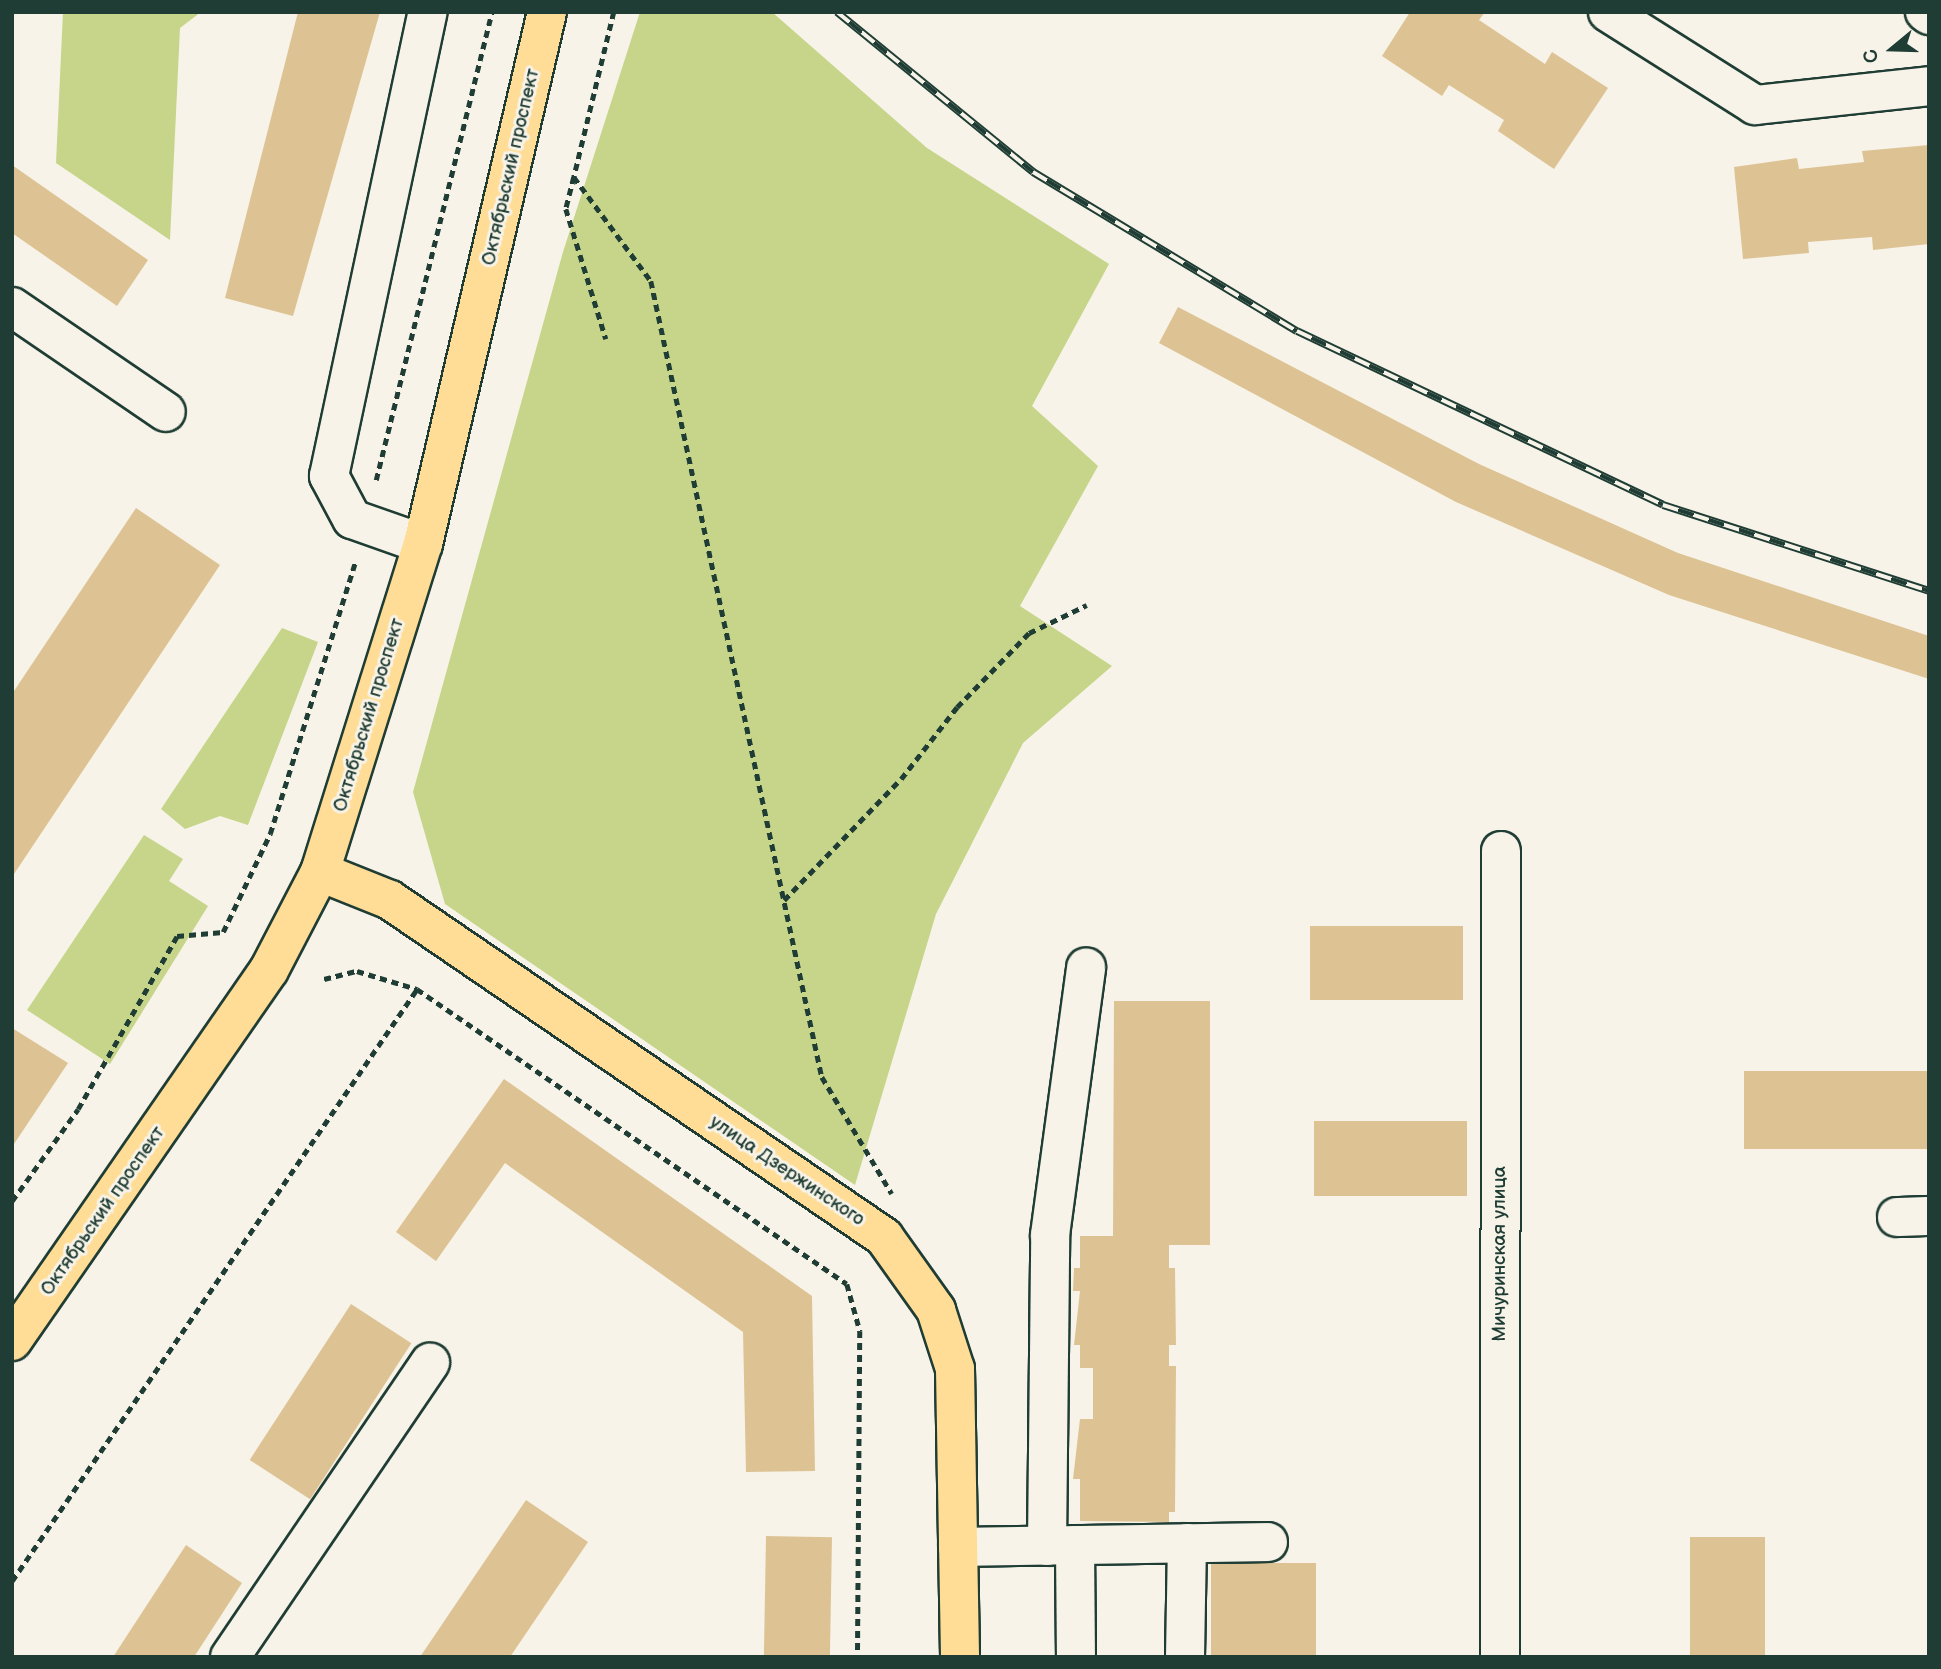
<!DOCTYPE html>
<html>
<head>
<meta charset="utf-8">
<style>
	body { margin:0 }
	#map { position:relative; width:1941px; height:1669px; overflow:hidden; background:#f7f3e8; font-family:"Balsamiq Sans",sans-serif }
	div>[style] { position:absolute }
	.green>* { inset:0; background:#c6d589 }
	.building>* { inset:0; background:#ddc393; transform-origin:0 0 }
	.path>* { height:4.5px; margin-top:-2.25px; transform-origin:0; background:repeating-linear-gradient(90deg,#1f3d34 0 7px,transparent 0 12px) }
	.roads { filter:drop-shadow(2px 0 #1f3d34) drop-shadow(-2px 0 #1f3d34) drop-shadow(0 2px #1f3d34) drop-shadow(0 -2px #1f3d34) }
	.minor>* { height:38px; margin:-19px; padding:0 19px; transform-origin:19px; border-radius:19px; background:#f7f3e8 }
	.major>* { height:38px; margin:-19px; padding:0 19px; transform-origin:19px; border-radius:19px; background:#ffdd96 }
	.rail>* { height:8px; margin-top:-4px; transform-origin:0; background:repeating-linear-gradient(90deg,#f7f3e8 0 16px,#1f3d34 0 32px); box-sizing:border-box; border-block:2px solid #1f3d34 }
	span { translate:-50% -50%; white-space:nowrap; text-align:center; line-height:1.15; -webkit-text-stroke:6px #f7f3e8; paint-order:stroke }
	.street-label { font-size:19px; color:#1f3d34 }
	.frame { position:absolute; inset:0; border:14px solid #1f3d34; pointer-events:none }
	.north { position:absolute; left:1857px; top:14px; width:70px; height:70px; -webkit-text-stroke:5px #f7f3e8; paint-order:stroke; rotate:251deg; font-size:19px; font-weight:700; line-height:28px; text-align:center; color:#1f3d34 }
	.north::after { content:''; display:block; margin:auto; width:24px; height:32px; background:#1f3d34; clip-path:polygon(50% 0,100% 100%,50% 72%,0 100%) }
</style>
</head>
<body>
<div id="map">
	<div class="green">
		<i style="clip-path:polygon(63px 12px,201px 12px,180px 28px,170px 240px,56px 163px)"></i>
		<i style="clip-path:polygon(640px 12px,772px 12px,927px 148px,1109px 264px,1032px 406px,1098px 466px,1020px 606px,1112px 666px,1023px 743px,936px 914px,855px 1185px,445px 904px,413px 792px,563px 252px)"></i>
		<i style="clip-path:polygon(282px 628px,318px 642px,248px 825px,220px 816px,185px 829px,161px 809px)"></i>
		<i style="clip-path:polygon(144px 835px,183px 859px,169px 881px,208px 906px,110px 1064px,27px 1010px)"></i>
	</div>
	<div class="building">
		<i style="clip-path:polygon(298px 12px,380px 12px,293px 316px,225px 298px)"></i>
		<i style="clip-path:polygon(1410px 12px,1485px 12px,1479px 20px,1545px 64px,1552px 52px,1608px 88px,1554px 169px,1498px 131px,1504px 120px,1449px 85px,1442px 96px,1382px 56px)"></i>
		<i style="clip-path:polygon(1929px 145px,1929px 244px,1873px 250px,1872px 237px,1808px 242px,1809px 253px,1743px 259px,1734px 167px,1797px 158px,1799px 169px,1864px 162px,1862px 151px)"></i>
		<i style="clip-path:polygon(12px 165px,148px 260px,117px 306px,12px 233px)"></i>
		<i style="clip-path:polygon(1178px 307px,1479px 464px,1678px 553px,1929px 636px,1929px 679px,1669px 595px,1456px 502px,1159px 343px)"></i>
		<i style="clip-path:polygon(136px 508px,220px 565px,12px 877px,12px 694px)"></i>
		<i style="left:1310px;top:926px;width:153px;height:74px"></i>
		<i style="clip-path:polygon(1114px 1001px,1210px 1001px,1210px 1245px,1169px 1245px,1169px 1268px,1175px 1268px,1176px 1345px,1169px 1345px,1169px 1366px,1176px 1366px,1175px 1512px,1169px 1512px,1169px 1522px,1080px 1521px,1080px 1479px,1073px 1479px,1080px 1419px,1093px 1419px,1093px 1368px,1080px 1368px,1080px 1345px,1074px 1345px,1080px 1291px,1073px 1291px,1074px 1268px,1080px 1268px,1080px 1236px,1113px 1236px)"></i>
		<i style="clip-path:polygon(12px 1028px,68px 1063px,12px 1147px)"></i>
		<i style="left:1744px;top:1071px;width:185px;height:78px"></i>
		<i style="clip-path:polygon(504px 1079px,812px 1296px,815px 1471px,746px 1472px,743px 1332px,505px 1163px,436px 1261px,396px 1232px)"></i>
		<i style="left:1314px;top:1121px;width:153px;height:75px"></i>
		<i style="left:351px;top:1304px;width:72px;height:186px;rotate:33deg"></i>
		<i style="clip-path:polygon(526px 1500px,588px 1542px,510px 1657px,420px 1657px)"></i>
		<i style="left:766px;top:1536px;width:66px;height:121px;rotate:1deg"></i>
		<i style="left:1690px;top:1537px;width:75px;height:120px"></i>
		<i style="clip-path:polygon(186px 1545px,242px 1583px,194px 1657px,113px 1657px)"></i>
		<i style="left:1211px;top:1563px;width:105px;height:94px"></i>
	</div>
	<div class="path">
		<i style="left:614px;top:12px;width:170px;rotate:103.6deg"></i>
		<i style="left:574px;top:177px;width:129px;rotate:53.5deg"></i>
		<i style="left:651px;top:281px;width:814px;rotate:77.88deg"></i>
		<i style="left:822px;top:1077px;width:136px;rotate:59.1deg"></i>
		<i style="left:574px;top:177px;width:33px;rotate:104deg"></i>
		<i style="left:566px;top:209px;width:136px;rotate:72.9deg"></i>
		<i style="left:376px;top:480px;width:482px;rotate:-76.1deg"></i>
		<i style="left:784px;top:900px;width:168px;rotate:-46deg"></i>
		<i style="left:901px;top:779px;width:91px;rotate:-52.1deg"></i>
		<i style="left:957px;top:707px;width:103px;rotate:-45.8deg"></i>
		<i style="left:1029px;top:633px;width:64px;rotate:-25.8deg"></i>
		<i style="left:324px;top:979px;width:34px;rotate:-14deg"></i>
		<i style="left:357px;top:971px;width:63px;rotate:16.7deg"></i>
		<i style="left:417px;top:989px;width:521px;rotate:34.45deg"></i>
		<i style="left:847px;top:1284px;width:49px;rotate:74.5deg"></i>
		<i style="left:860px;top:1331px;width:326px;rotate:90.4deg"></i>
		<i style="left:12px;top:1201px;width:113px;rotate:-54.3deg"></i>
		<i style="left:78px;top:1109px;width:199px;rotate:-60.2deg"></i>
		<i style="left:177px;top:936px;width:46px;rotate:-5deg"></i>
		<i style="left:223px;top:932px;width:109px;rotate:-64.4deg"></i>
		<i style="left:270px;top:834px;width:287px;rotate:-72.6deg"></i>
		<i style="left:12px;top:1581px;width:717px;rotate:-55.62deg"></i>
	</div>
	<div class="roads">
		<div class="minor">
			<i style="left:1608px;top:12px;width:174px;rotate:32.3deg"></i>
			<i style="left:1755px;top:105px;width:175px;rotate:-6.2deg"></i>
			<i style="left:1925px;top:12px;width:5px;rotate:37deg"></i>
			<i style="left:12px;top:307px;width:186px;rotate:34.3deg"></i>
			<i style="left:423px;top:544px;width:75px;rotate:-160.6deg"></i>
			<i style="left:352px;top:519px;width:49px;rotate:-118.1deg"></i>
			<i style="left:329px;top:476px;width:474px;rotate:-78deg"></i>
			<i style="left:1897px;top:1217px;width:32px;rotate:-2deg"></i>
			<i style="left:1075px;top:1545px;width:112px;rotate:89.5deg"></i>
			<i style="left:1047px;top:1546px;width:311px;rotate:-89.4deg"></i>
			<i style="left:1050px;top:1235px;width:270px;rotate:-82.3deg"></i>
			<i style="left:958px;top:1547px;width:310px;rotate:-0.9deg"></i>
			<i style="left:230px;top:1657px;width:356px;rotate:-55.8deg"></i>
			<i style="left:1185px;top:1657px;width:114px;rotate:-89deg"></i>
			<i style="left:1500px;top:1657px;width:806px;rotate:-89.93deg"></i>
		</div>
		<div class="major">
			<i style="left:320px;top:872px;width:75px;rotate:21.8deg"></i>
			<i style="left:390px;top:900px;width:598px;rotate:34.3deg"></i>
			<i style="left:884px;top:1237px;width:90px;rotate:54.5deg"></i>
			<i style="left:936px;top:1310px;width:62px;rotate:72.1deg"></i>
			<i style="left:955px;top:1369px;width:288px;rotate:89deg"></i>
			<i style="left:12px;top:1341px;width:451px;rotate:-55.3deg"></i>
			<i style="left:269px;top:970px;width:110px;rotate:-62.5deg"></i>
			<i style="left:320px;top:872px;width:344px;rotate:-72.6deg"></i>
			<i style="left:423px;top:544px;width:546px;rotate:-76.88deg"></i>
		</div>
	</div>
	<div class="rail">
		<i style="left:837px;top:12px;width:253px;rotate:39.2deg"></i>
		<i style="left:1033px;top:172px;width:308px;rotate:31.1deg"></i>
		<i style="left:1297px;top:331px;width:405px;rotate:25.4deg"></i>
		<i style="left:1663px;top:505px;width:280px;rotate:17.9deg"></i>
	</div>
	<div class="street-label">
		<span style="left:511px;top:167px;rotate:-77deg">Октябрьский проспект</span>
		<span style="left:369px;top:715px;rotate:-73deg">Октябрьский проспект</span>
		<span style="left:787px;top:1171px;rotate:34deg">улица Дзержинского</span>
		<span style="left:103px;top:1211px;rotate:-55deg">Октябрьский проспект</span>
		<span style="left:1500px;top:1254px;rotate:-90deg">Мичуринская улица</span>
	</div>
	<div class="frame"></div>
	<div class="north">С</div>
</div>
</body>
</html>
